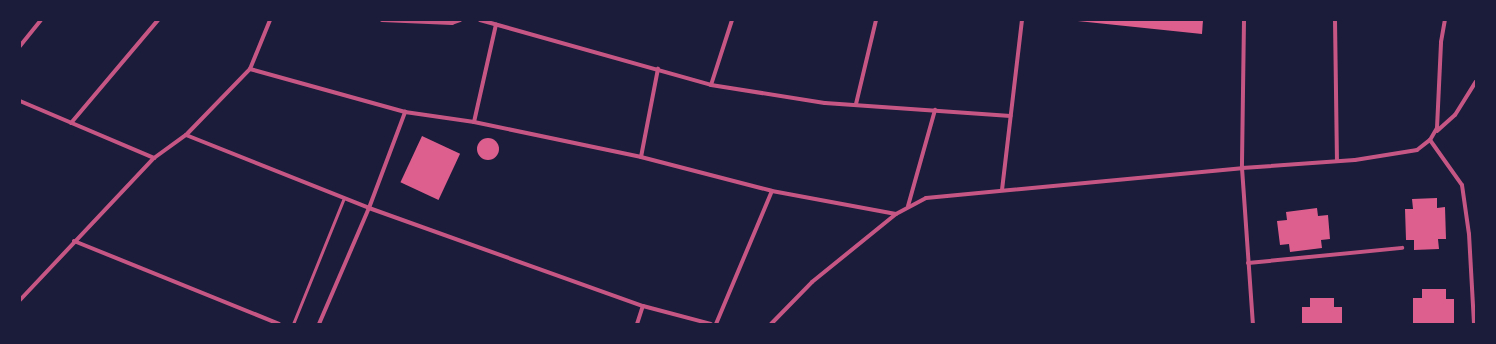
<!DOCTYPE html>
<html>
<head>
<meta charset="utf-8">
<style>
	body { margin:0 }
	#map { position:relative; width:1496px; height:344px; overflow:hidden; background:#1b1b3a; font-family:Mulish,sans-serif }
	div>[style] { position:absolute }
	.building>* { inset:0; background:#dd5f8e; transform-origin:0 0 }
	.round { border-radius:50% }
	.service>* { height:3px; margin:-1.5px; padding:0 1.5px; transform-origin:1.5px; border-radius:1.5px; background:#c65784 }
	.minor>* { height:4px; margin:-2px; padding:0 2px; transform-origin:2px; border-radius:2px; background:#c65784 }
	span { translate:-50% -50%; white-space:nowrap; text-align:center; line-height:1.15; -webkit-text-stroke:3.5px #1b1b3a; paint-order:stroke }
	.frame { position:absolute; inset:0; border:21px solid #1b1b3a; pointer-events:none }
</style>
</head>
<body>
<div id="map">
	<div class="building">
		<i style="clip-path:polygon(1068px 20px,1203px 20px,1202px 34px)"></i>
		<i style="left:422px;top:136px;width:42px;height:51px;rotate:25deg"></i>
		<i class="round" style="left:477px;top:138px;width:22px;height:22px"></i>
		<i style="clip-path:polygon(1437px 198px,1437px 208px,1445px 207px,1446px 239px,1438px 239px,1439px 249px,1414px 250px,1414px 240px,1406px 240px,1405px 209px,1413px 209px,1412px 199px)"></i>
		<i style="clip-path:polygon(1317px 208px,1318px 216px,1328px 215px,1330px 239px,1321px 240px,1322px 248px,1290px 252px,1289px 244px,1280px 245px,1277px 221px,1287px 220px,1286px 212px)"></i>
		<i style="clip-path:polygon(1422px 289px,1446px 289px,1446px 299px,1454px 299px,1454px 324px,1413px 324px,1413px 298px,1422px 298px)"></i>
		<i style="clip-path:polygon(1310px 298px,1334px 298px,1334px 307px,1342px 307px,1342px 324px,1302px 324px,1302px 307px,1310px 307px)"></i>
	</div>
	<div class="service">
		<i style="left:293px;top:324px;width:136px;rotate:-68deg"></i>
	</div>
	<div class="minor">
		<i style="left:382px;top:20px;width:70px;rotate:2.5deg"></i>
		<i style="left:452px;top:23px;width:9px;rotate:-21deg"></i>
		<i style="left:480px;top:20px;width:240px;rotate:15.7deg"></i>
		<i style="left:711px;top:85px;width:115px;rotate:9deg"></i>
		<i style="left:825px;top:103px;width:186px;rotate:4deg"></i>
		<i style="left:1244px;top:20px;width:148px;rotate:90.8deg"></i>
		<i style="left:1242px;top:168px;width:156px;rotate:86deg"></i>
		<i style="left:1335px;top:20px;width:141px;rotate:89.2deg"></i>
		<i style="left:20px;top:46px;width:33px;rotate:-51deg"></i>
		<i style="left:250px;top:69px;width:161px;rotate:15.5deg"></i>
		<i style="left:405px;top:112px;width:70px;rotate:8.2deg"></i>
		<i style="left:474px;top:122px;width:171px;rotate:11.8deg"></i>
		<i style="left:641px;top:157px;width:135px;rotate:14.5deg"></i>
		<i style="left:772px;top:191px;width:126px;rotate:10.5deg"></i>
		<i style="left:711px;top:85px;width:68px;rotate:-72.1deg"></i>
		<i style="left:20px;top:101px;width:146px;rotate:23deg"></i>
		<i style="left:856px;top:104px;width:86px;rotate:-76.6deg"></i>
		<i style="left:474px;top:122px;width:100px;rotate:-77.3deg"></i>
		<i style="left:71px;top:123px;width:135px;rotate:-49.8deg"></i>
		<i style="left:1437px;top:131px;width:24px;rotate:-42deg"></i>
		<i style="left:1455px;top:115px;width:39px;rotate:-58deg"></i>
		<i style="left:186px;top:135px;width:197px;rotate:21.7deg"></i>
		<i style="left:369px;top:208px;width:291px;rotate:19.7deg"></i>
		<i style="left:643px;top:306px;width:70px;rotate:14.8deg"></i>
		<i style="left:1430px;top:140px;width:55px;rotate:54.6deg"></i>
		<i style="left:1462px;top:185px;width:49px;rotate:81.9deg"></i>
		<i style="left:1469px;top:234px;width:90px;rotate:86.8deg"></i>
		<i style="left:641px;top:157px;width:90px;rotate:-79.1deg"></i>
		<i style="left:1002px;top:190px;width:171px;rotate:-83.3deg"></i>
		<i style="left:908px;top:206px;width:100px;rotate:-74.3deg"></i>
		<i style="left:74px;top:241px;width:221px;rotate:22deg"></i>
		<i style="left:1248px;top:263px;width:155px;rotate:-5.6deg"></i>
		<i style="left:20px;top:300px;width:195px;rotate:-46.7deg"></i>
		<i style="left:154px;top:158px;width:39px;rotate:-36deg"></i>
		<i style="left:186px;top:135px;width:92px;rotate:-45.9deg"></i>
		<i style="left:250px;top:69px;width:53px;rotate:-67.8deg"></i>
		<i style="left:319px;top:324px;width:126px;rotate:-66.7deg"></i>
		<i style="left:369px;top:208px;width:103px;rotate:-69.4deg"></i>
		<i style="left:637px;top:324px;width:19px;rotate:-72deg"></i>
		<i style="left:716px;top:324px;width:144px;rotate:-67.2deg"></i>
		<i style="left:771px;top:324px;width:59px;rotate:-45.7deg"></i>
		<i style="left:812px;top:282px;width:108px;rotate:-39deg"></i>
		<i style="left:896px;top:214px;width:34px;rotate:-28deg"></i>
		<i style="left:926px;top:198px;width:317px;rotate:-5.4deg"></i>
		<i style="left:1242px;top:168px;width:113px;rotate:-4deg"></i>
		<i style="left:1355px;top:160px;width:63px;rotate:-9.2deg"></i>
		<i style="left:1417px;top:150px;width:16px;rotate:-38deg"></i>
		<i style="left:1430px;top:140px;width:14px;rotate:-60deg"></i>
		<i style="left:1437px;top:128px;width:86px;rotate:-87.3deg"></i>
		<i style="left:1441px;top:42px;width:22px;rotate:-80deg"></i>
	</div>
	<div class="frame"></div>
</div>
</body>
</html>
